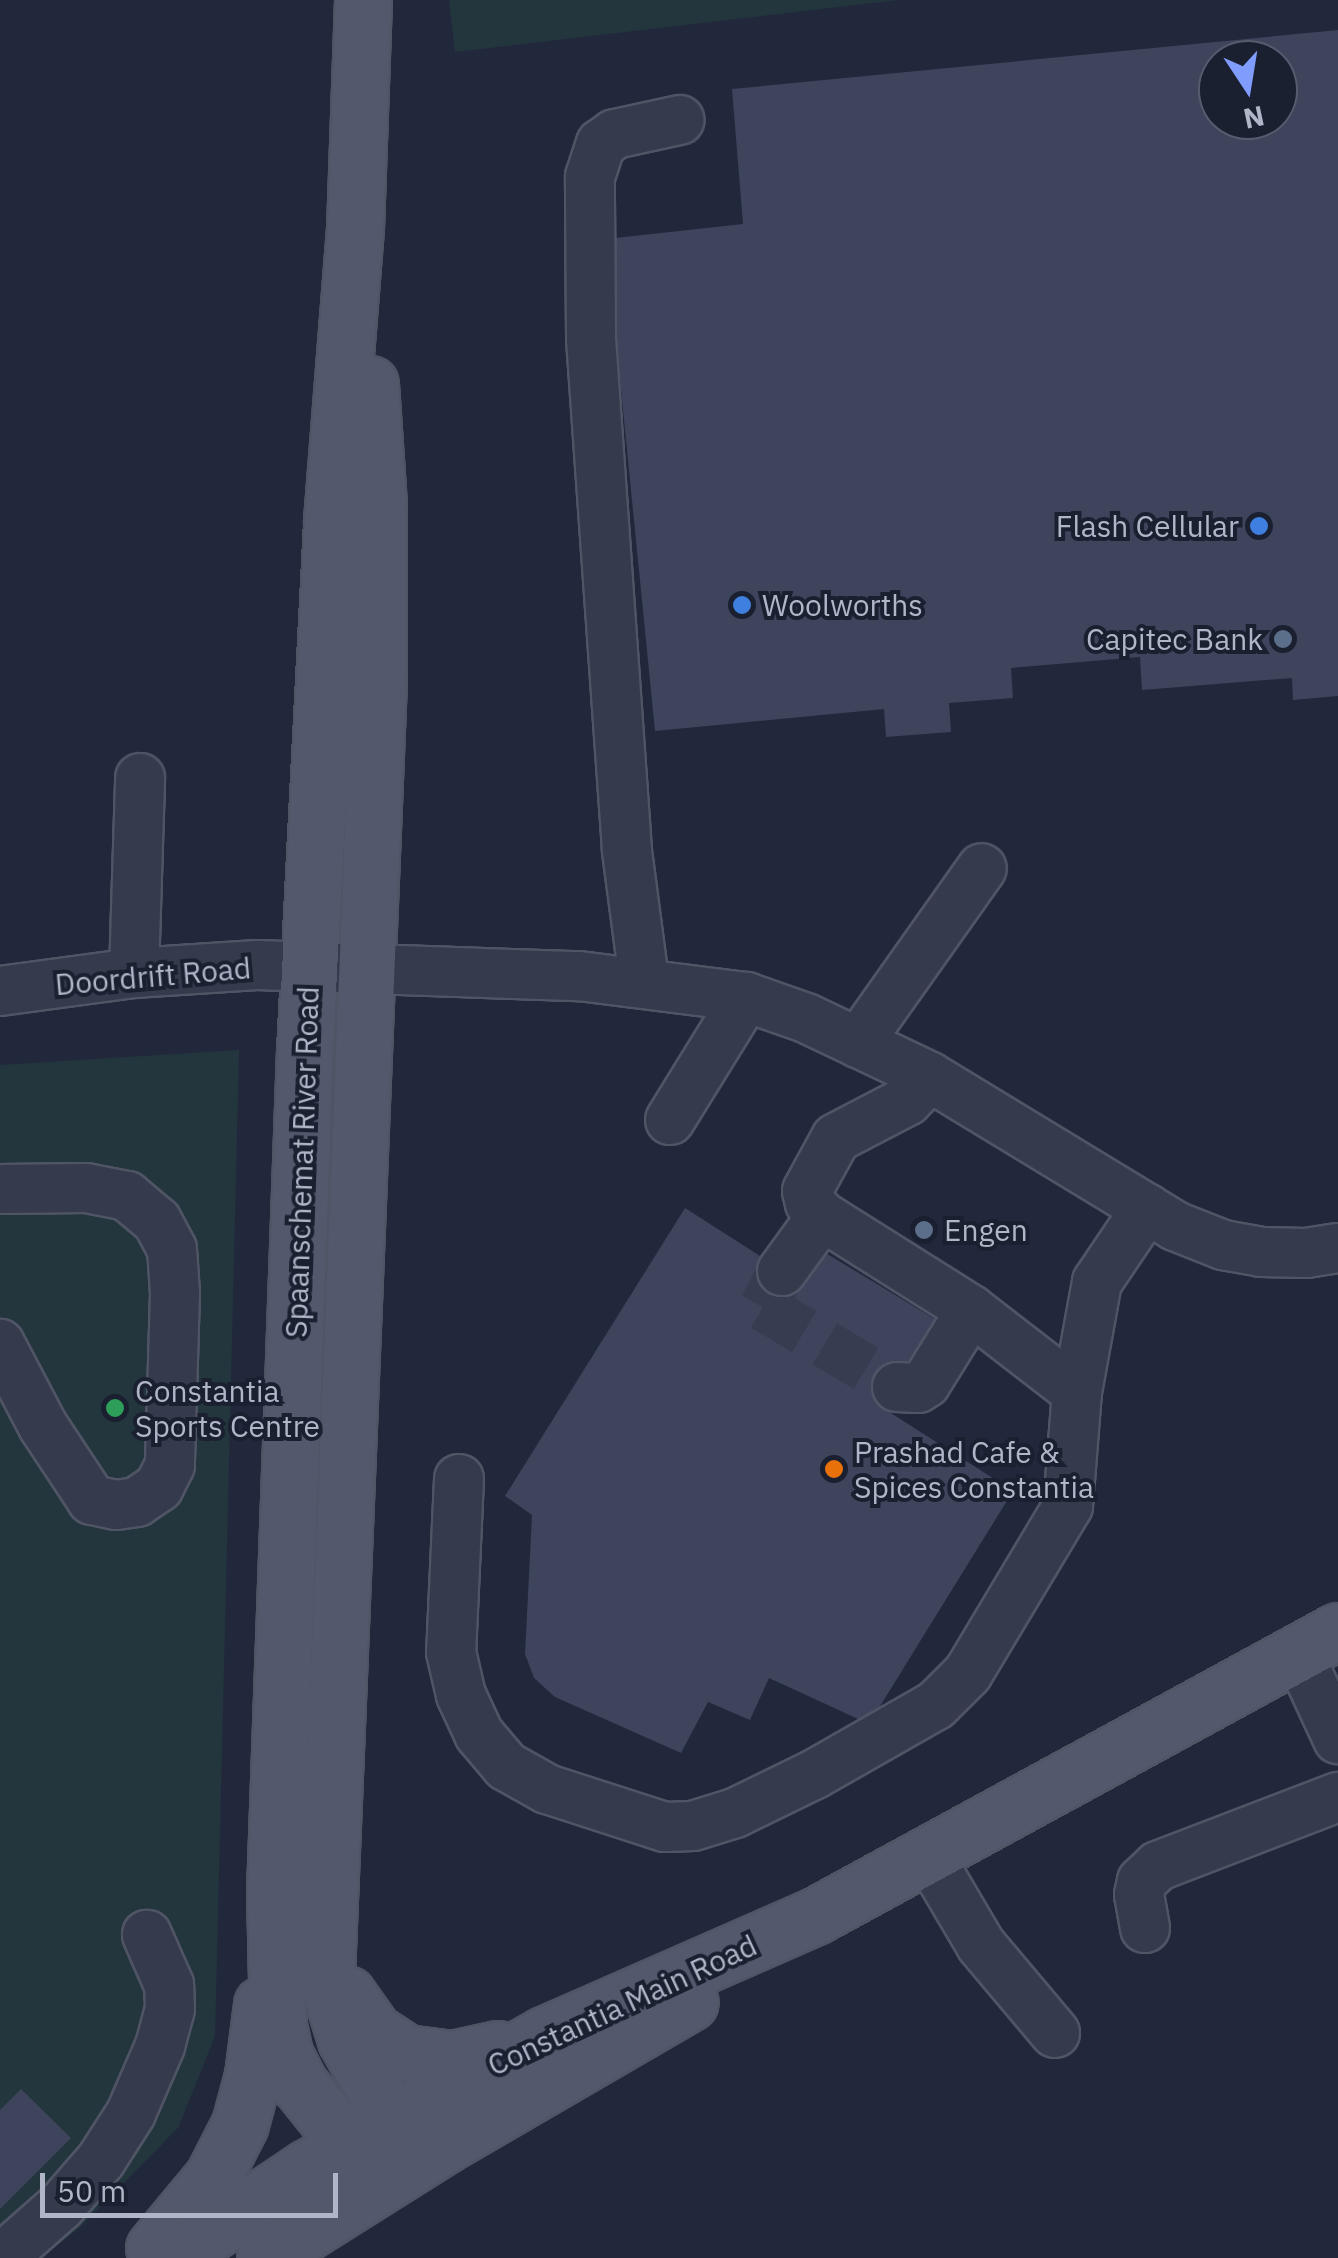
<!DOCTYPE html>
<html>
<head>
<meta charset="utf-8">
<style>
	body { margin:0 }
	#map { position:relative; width:1338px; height:2258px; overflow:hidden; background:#21283c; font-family:"IBM Plex Sans",sans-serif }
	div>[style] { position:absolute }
	.green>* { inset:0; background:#23363d }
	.building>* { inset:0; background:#3d445c }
	.minor-tunnel>* { height:48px; margin-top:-24px; transform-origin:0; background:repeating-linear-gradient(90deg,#363d51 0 48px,transparent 0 72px) }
	.roads { filter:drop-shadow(2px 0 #505566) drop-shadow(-2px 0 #505566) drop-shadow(0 2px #505566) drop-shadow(0 -2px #505566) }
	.minor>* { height:48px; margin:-24px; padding:0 24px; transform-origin:24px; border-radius:24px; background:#353b4c }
	.major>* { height:55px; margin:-27.5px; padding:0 27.5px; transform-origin:27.5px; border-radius:27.5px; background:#53596c }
	.dots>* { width:28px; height:28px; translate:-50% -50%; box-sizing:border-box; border:5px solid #1a2030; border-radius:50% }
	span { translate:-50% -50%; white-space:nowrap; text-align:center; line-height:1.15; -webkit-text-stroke:8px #1a2030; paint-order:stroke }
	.poi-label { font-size:30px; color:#b0b5c8 }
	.right { translate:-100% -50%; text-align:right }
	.left { translate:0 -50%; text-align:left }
	.street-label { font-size:30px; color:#b0b5c8 }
	.north { position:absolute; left:1198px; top:40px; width:100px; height:100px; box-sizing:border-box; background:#1a2030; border:2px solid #565c6d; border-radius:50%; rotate:168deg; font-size:28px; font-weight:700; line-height:40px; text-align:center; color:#b0b5c8 }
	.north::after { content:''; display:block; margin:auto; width:35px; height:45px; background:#809cfc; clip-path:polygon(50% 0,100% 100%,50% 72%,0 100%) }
	.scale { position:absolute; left:40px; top:2173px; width:298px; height:45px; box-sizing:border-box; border:5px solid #b0b5c8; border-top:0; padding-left:12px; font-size:30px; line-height:35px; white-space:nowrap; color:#b0b5c8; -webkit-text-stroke:8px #1a2030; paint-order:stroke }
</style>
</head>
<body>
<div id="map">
	<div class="green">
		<i style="clip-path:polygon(449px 0,898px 0,455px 52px)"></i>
		<i style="clip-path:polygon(239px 1050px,215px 2036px,178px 2128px,78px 2229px,41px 2258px,0 2258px,0 1065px)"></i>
	</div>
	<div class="building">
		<i style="clip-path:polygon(evenodd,1338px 30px,1338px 696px,1293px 700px,1292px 678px,1142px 690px,1140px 657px,1011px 668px,1013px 698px,949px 703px,951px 732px,886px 737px,884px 709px,655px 731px,606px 239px,743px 224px,732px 89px,1338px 30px,1218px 60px,1278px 60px,1278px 120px,1218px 120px,1218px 60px)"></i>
		<i style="clip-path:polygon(685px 1208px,799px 1281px,819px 1249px,940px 1322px,883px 1408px,1013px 1491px,869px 1724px,769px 1678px,750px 1720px,708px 1702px,681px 1753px,555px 1697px,534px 1678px,525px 1654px,532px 1515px,505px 1496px)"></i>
		<i style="clip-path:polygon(21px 2089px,71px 2138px,0 2209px,0 2110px)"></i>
	</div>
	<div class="minor-tunnel">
		<i style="left:782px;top:1271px;width:41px;rotate:117.8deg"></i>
		<i style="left:763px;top:1307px;width:156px;rotate:30.8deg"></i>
	</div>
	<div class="roads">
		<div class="minor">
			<i style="left:134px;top:973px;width:195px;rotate:-88.2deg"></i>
			<i style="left:644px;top:980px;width:131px;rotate:-97.5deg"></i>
			<i style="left:627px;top:850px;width:512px;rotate:-94.03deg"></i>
			<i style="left:591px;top:339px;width:162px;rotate:-90.4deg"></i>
			<i style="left:590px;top:177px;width:35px;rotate:-72deg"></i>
			<i style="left:601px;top:144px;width:17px;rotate:-36deg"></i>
			<i style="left:615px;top:134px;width:66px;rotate:-12.3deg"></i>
			<i style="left:0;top:991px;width:135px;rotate:-7.7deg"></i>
			<i style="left:134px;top:973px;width:123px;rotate:-3.7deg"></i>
			<i style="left:257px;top:965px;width:322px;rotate:2deg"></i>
			<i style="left:579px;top:976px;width:168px;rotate:7.2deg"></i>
			<i style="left:746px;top:997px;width:64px;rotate:19.3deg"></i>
			<i style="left:806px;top:1018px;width:137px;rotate:25.4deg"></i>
			<i style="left:930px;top:1077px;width:287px;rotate:31.3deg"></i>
			<i style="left:1175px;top:1226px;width:52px;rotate:21.6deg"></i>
			<i style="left:1223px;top:1245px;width:39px;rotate:10deg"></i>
			<i style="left:1261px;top:1252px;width:45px;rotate:1.3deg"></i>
			<i style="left:1306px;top:1253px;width:32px;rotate:-9deg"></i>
			<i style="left:858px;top:1043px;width:214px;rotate:-54.7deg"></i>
			<i style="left:670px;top:1120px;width:145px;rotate:-58.3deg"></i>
			<i style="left:0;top:1189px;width:86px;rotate:-0.7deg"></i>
			<i style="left:86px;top:1188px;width:42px;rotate:11deg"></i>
			<i style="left:127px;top:1196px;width:39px;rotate:40deg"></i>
			<i style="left:157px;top:1221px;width:32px;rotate:62deg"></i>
			<i style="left:172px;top:1249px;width:44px;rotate:86.1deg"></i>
			<i style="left:175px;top:1293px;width:172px;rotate:91.7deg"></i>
			<i style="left:170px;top:1465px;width:25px;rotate:117deg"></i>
			<i style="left:159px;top:1487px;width:27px;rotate:146deg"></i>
			<i style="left:137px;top:1502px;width:21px;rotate:172deg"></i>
			<i style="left:116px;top:1505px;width:25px;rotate:-168deg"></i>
			<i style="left:92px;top:1500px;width:89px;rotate:-123.5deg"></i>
			<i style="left:43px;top:1426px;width:93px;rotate:-117.7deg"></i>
			<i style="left:822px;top:1216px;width:18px;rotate:-133deg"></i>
			<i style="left:810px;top:1203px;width:12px;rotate:-104deg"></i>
			<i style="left:807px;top:1191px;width:60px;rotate:-61.3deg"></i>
			<i style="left:836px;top:1138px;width:80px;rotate:-27.5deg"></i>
			<i style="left:907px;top:1101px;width:33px;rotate:-46deg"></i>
			<i style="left:782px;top:1271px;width:68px;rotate:-54deg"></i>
			<i style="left:822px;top:1216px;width:176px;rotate:32.2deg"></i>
			<i style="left:897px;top:1387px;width:21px;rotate:3deg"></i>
			<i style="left:918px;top:1388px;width:9px;rotate:-32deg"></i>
			<i style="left:926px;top:1383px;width:86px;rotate:-58.3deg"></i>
			<i style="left:971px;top:1310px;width:134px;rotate:37.7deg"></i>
			<i style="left:459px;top:1479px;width:173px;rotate:92.6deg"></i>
			<i style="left:451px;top:1652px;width:44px;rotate:76.9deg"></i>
			<i style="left:461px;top:1695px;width:43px;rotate:65.2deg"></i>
			<i style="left:479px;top:1734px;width:42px;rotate:49.8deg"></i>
			<i style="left:506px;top:1766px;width:47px;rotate:29.3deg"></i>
			<i style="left:547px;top:1789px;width:124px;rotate:17.9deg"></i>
			<i style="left:665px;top:1827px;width:28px;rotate:-2deg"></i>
			<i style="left:693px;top:1826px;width:44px;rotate:-17.2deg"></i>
			<i style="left:735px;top:1813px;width:89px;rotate:-26deg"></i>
			<i style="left:815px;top:1774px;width:139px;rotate:-29.7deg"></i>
			<i style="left:936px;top:1705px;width:45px;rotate:-45deg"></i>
			<i style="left:968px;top:1673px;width:195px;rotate:-59.1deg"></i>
			<i style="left:1068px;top:1506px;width:114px;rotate:-85.5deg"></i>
			<i style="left:1077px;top:1392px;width:112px;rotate:-79.7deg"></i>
			<i style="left:1097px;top:1282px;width:89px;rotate:-56deg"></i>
			<i style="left:1298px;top:1653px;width:95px;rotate:65.1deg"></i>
			<i style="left:928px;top:1855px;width:104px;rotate:59.5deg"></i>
			<i style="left:981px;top:1945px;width:115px;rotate:49.9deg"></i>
			<i style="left:1145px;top:1928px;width:34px;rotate:-100deg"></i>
			<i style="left:1139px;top:1895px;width:14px;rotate:-78deg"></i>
			<i style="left:1142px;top:1881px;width:22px;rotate:-43deg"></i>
			<i style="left:1158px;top:1866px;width:193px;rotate:-21deg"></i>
			<i style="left:2px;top:2258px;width:79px;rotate:-41.4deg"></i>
			<i style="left:61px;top:2206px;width:61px;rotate:-49deg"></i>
			<i style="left:101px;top:2160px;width:56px;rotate:-57.4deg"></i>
			<i style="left:131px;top:2113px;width:73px;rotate:-66.6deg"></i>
			<i style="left:160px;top:2046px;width:38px;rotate:-75deg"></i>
			<i style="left:170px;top:2009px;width:24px;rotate:-92deg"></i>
			<i style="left:169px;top:1985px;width:55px;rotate:-113.7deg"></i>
		</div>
		<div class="major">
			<i style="left:363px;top:0;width:228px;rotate:92deg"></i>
			<i style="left:355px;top:228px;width:295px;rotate:94.5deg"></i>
			<i style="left:332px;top:522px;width:528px;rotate:92.93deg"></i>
			<i style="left:305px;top:1049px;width:844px;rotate:92.04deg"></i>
			<i style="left:275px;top:1892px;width:133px;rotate:88.7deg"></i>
			<i style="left:278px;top:2025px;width:30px;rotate:78deg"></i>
			<i style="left:284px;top:2054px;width:35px;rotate:63deg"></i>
			<i style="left:300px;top:2085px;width:127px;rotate:51.4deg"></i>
			<i style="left:370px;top:384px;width:120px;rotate:86.2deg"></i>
			<i style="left:378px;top:504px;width:177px;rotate:90deg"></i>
			<i style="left:378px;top:681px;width:1296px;rotate:92.3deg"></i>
			<i style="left:326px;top:1976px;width:67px;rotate:72.6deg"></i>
			<i style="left:346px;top:2040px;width:140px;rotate:60.5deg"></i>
			<i style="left:347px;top:1994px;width:47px;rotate:54.6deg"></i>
			<i style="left:374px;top:2032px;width:38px;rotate:33deg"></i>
			<i style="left:406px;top:2053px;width:46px;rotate:7.4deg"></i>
			<i style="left:452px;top:2059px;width:47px;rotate:-12.3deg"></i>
			<i style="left:154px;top:2248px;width:92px;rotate:-50.3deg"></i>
			<i style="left:213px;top:2177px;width:59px;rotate:-63deg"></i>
			<i style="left:240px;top:2124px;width:51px;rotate:-75.1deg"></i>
			<i style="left:253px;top:2075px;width:71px;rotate:-82.7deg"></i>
			<i style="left:173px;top:2258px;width:161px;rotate:-33.9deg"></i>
			<i style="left:307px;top:2168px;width:272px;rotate:-29.3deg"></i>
			<i style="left:544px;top:2035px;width:298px;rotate:-23.7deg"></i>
			<i style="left:817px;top:1915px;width:593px;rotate:-28.6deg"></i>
			<i style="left:265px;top:2258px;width:214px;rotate:-32.2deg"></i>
			<i style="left:446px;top:2144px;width:282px;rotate:-30.2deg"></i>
		</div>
	</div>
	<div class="dots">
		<i style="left:1259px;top:526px;background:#3f7fe0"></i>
		<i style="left:742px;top:605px;background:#3f7fe0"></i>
		<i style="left:1283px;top:639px;background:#5c6f8a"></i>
		<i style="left:924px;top:1230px;background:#5c6f8a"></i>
		<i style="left:115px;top:1408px;background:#2e9e5b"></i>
		<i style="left:834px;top:1469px;background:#e8710a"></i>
	</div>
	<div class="poi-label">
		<span class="right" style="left:1239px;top:526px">Flash Cellular</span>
		<span class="left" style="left:762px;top:605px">Woolworths</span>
		<span class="right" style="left:1263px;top:639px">Capitec Bank</span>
		<span class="left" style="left:944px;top:1230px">Engen</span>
		<span class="left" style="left:135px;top:1408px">Constantia<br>Sports Centre</span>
		<span class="left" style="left:854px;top:1469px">Prashad Cafe &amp;<br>Spices Constantia</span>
	</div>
	<div class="street-label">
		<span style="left:153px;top:976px;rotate:-5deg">Doordrift Road</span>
		<span style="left:302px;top:1162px;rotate:-88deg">Spaanschemat River Road</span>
		<span style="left:622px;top:2005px;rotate:-25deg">Constantia Main Road</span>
	</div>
	<div class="north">N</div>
	<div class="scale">50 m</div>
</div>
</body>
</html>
